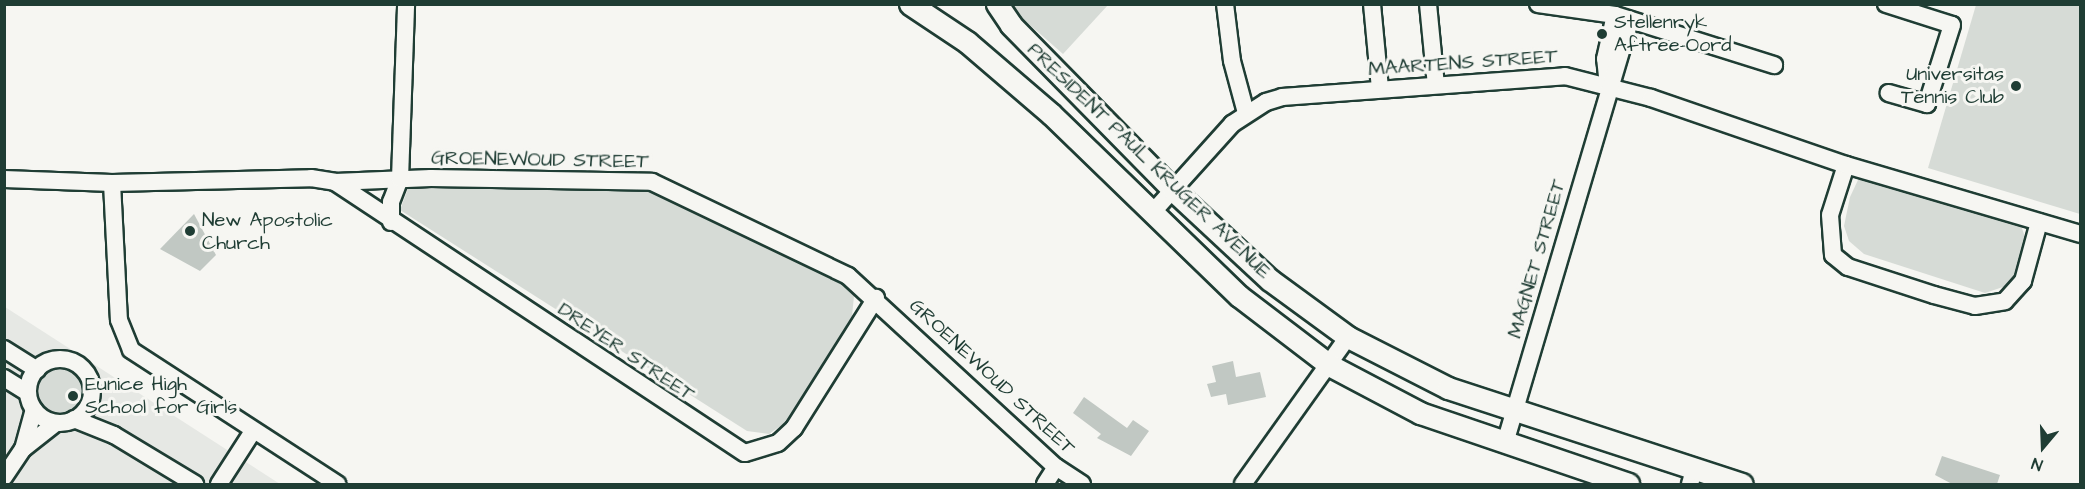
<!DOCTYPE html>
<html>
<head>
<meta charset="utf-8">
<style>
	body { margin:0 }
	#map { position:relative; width:2085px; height:489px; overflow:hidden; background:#f6f6f2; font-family:"Architects Daughter",sans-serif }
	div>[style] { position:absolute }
	.built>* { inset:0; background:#e6e8e4 }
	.green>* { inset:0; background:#d6dbd6 }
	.round { border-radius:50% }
	.building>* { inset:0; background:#c1c8c3 }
	.roads { filter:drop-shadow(2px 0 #1f3d34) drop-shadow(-2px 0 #1f3d34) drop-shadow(0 2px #1f3d34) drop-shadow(0 -2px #1f3d34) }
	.minor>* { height:16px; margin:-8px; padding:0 8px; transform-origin:8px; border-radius:8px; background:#f6f6f2 }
	.minor>.ring { margin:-8px; padding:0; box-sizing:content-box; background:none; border:16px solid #f6f6f2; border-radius:50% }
	.tertiary>* { height:21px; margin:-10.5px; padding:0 10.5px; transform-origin:10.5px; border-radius:10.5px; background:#f6f6f2 }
	.dots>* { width:16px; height:16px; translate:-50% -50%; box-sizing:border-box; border:3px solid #f6f6f2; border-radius:50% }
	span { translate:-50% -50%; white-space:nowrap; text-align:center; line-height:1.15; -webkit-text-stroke:6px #f6f6f2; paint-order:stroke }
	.poi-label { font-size:20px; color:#1f3d34 }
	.left { translate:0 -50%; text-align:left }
	.right { translate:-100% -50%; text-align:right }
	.street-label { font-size:20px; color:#1f3d34 }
	.frame { position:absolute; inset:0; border:6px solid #1f3d34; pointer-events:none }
	.north { position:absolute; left:2013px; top:417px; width:60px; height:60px; -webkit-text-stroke:4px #f6f6f2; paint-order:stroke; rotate:199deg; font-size:16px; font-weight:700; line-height:24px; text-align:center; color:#1f3d34 }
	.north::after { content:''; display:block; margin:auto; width:21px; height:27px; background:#1f3d34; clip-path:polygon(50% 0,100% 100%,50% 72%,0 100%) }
</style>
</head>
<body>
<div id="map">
	<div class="built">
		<i style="clip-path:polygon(5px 307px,280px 484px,5px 484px)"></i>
	</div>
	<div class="green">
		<i style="clip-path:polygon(1013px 5px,1108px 5px,1063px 54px,1022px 18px)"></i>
		<i style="clip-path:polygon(1976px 5px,2080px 5px,2080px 214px,1928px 168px)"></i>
		<i style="clip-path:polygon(1877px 172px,2018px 217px,2025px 237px,2021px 260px,2009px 285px,1985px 293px,1864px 254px,1849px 241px,1844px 226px,1850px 197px,1858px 180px)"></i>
		<i style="clip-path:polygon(410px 183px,655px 187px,837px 278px,854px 296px,852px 316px,786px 422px,769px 434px,747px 431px,400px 210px)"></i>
		<i class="round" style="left:35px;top:367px;width:48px;height:48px"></i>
	</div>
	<div class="building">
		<i style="clip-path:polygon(194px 214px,216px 255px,200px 271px,160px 249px)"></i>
		<i style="clip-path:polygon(1233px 361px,1236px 377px,1260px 372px,1266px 397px,1228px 405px,1226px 394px,1211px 397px,1207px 384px,1216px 382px,1212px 366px)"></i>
		<i style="clip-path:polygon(1084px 397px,1127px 428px,1133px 420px,1149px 431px,1131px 456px,1097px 438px,1101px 434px,1073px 413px)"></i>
		<i style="clip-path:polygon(1942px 456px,2000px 475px,1997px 484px,1952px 484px,1935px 475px)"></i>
	</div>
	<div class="roads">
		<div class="minor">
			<i style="left:1225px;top:4px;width:57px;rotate:83deg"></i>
			<i style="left:1232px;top:61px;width:54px;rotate:74.9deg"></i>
			<i style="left:1372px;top:4px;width:85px;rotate:84.6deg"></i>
			<i style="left:1428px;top:4px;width:81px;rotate:84.4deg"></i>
			<i style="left:1538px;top:4px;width:78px;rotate:8.1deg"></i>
			<i style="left:1615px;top:15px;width:167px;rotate:17.5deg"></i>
			<i style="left:1886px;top:4px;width:69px;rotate:17.7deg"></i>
			<i style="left:1952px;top:25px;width:83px;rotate:107.6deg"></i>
			<i style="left:1927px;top:104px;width:40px;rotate:-164deg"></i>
			<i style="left:1608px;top:86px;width:27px;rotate:-96deg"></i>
			<i style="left:1605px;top:59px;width:45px;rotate:-77.2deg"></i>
			<i style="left:1846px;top:165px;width:52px;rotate:107.7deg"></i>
			<i style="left:1830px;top:215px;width:40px;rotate:85.7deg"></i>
			<i style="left:1833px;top:255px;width:19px;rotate:39deg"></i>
			<i style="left:1848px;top:267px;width:90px;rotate:18deg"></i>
			<i style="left:1934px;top:295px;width:42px;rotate:15deg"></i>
			<i style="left:1975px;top:306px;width:30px;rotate:-9deg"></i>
			<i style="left:2005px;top:301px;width:27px;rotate:-48deg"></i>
			<i style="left:2023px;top:281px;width:61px;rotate:-74.8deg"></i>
			<i style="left:4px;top:179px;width:108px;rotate:2.1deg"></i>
			<i style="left:112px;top:183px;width:199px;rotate:-1.4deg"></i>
			<i style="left:311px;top:178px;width:24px;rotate:9deg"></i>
			<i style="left:335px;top:182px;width:96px;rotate:-2.4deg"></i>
			<i style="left:431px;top:178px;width:221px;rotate:1deg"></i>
			<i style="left:652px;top:182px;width:217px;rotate:25.6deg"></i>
			<i style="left:848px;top:276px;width:282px;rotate:42.6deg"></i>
			<i style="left:1056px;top:467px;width:31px;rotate:33deg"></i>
			<i style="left:335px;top:182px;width:491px;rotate:33.5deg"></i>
			<i style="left:745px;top:453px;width:34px;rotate:-17deg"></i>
			<i style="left:778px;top:443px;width:22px;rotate:-43deg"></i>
			<i style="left:794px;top:428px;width:154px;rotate:-57.8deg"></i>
			<i style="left:112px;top:183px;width:137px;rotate:87.1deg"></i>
			<i style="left:119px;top:320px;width:32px;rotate:68deg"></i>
			<i style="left:131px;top:350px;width:246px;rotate:33deg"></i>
			<i style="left:1152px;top:213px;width:120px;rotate:-48deg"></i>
			<i style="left:1232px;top:124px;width:40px;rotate:-32.9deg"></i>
			<i style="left:1266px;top:102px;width:17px;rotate:-17deg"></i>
			<i style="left:1282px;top:97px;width:284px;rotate:-4.2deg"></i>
			<i style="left:1565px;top:76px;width:89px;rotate:14.3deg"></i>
			<i style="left:1651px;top:98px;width:206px;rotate:19deg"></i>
			<i style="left:1846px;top:165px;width:244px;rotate:16.4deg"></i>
			<i style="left:391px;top:222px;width:20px;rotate:-90deg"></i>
			<i style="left:391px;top:202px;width:25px;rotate:-69deg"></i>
			<i style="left:400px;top:179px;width:175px;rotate:-88deg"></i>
			<i style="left:4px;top:349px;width:39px;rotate:32deg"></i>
			<i class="ring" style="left:28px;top:359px;width:48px;height:48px"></i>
			<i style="left:4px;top:378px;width:28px;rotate:32deg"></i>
			<i style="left:74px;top:419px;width:43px;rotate:21.8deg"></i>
			<i style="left:114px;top:435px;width:95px;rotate:31.2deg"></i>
			<i style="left:1505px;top:443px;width:441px;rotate:-73.5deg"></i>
			<i style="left:23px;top:449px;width:42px;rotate:-38.2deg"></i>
			<i style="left:4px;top:477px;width:34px;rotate:-56deg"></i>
			<i style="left:23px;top:449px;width:41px;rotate:-74.6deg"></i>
			<i style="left:219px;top:484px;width:63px;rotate:-57.3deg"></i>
			<i style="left:1045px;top:484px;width:20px;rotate:-57deg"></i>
			<i style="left:1243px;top:484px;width:181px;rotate:-54.5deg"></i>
			<i style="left:1690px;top:484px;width:15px;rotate:-74deg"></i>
		</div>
		<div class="tertiary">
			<i style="left:910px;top:4px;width:69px;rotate:33.7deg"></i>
			<i style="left:967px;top:42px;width:111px;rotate:40.6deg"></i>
			<i style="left:1051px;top:114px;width:262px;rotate:44.1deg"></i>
			<i style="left:1239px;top:296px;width:116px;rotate:37.3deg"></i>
			<i style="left:1331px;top:366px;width:101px;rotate:27.8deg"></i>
			<i style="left:1420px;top:413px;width:220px;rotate:18.8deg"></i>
			<i style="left:997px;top:4px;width:25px;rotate:56deg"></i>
			<i style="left:1011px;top:25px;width:231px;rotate:45.5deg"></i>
			<i style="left:1173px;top:190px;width:132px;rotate:42.9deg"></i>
			<i style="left:1270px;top:280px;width:97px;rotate:36.2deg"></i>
			<i style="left:1348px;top:337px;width:112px;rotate:27deg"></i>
			<i style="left:1448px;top:388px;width:309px;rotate:18.1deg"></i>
		</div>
	</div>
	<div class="dots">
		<i style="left:1602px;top:34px;background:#1f3d34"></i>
		<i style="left:2016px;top:86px;background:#1f3d34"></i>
		<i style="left:190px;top:231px;background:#1f3d34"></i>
		<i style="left:73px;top:396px;background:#1f3d34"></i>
	</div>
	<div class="poi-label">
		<span class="left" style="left:1614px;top:34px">Stellenryk<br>Aftree-Oord</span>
		<span class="right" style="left:2004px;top:86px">Universitas<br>Tennis Club</span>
		<span class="left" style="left:202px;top:232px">New Apostolic<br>Church</span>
		<span class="left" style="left:85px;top:396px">Eunice High<br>School for Girls</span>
	</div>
	<div class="street-label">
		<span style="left:1463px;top:63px;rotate:-4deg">MAARTENS STREET</span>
		<span style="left:540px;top:160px;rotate:1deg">GROENEWOUD STREET</span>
		<span style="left:1149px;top:161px;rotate:44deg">PRESIDENT PAUL KRUGER AVENUE</span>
		<span style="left:1537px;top:259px;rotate:-74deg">MAGNET STREET</span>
		<span style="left:626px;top:352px;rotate:34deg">DREYER STREET</span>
		<span style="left:992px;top:377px;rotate:43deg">GROENEWOUD STREET</span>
	</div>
	<div class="frame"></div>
	<div class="north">N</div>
</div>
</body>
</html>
